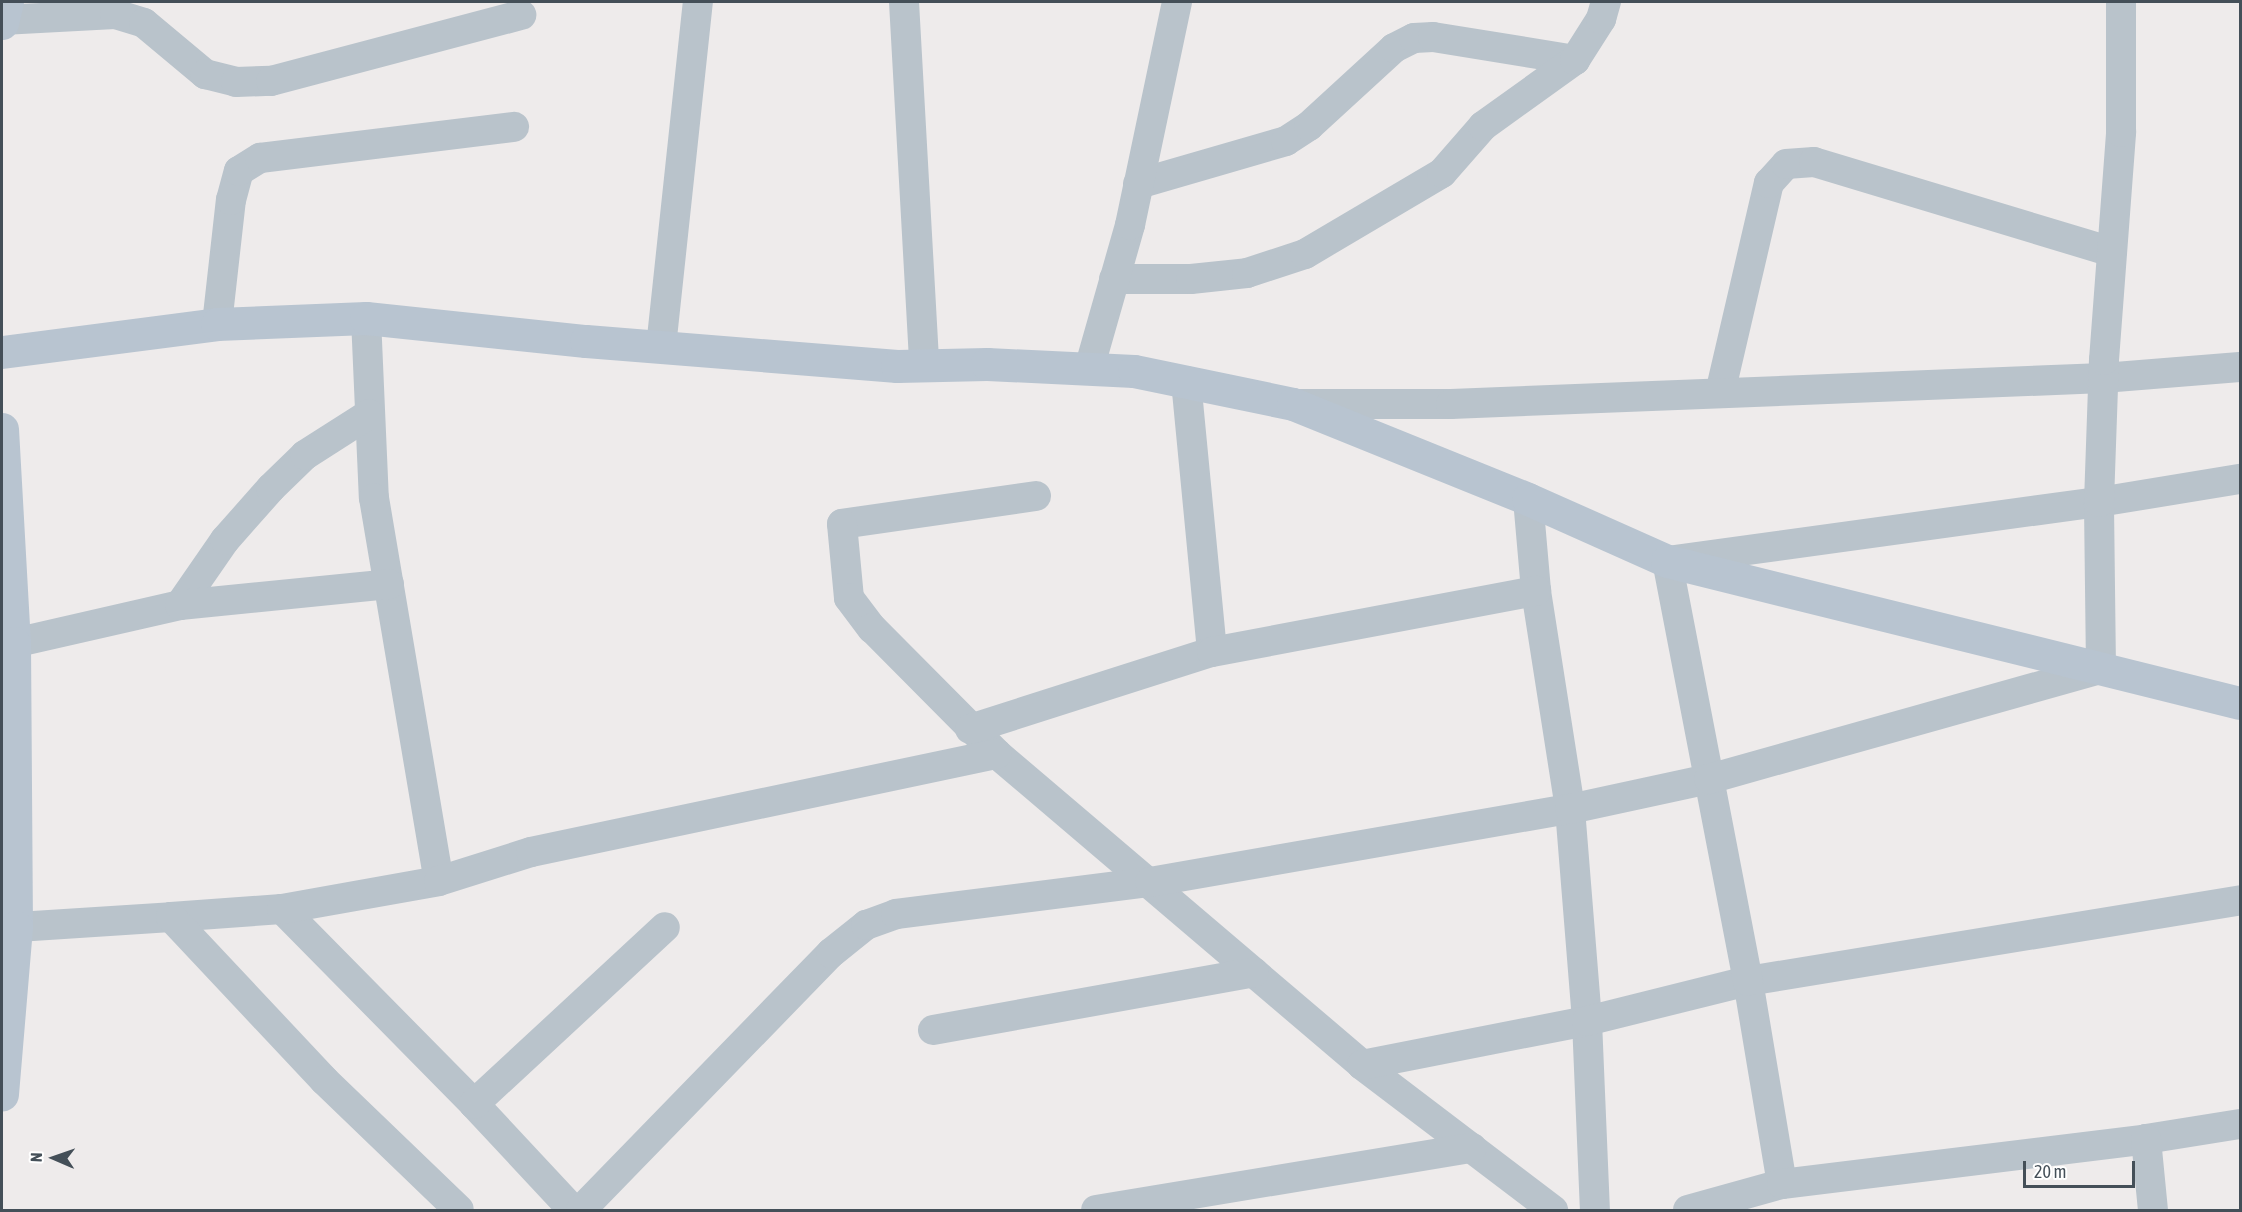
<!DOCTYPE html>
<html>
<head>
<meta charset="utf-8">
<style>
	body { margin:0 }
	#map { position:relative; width:2242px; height:1212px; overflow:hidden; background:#eeebeb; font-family:"Asap Condensed",sans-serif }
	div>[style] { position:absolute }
	.street>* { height:30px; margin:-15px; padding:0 15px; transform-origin:15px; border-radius:15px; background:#b9c3cb }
	.secondary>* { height:33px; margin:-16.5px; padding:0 16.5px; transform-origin:16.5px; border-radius:16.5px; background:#b8c4d0 }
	span { translate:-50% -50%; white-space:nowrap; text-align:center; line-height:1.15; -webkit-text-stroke:6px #fff; paint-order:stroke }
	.frame { position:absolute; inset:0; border:3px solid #444f58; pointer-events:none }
	.north { position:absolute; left:24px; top:1128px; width:60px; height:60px; -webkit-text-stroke:4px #fff; paint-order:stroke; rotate:272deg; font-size:16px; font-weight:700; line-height:24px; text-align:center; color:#444f58 }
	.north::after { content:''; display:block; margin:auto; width:21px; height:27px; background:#444f58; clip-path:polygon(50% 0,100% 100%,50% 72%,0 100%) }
	.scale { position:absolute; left:2023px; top:1161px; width:112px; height:27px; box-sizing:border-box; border:3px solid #444f58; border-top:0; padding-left:8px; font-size:18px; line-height:21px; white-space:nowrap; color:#444f58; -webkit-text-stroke:4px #fff; paint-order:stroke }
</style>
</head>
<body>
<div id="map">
	<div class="street">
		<i style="left:904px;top:2px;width:364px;rotate:86.8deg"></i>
		<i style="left:2px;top:20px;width:113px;rotate:-3deg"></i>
		<i style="left:115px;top:14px;width:30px;rotate:17deg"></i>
		<i style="left:144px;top:23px;width:80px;rotate:39.9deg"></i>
		<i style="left:205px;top:74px;width:32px;rotate:14deg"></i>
		<i style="left:236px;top:82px;width:35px;rotate:-2deg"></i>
		<i style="left:271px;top:81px;width:259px;rotate:-14.8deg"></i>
		<i style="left:1138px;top:184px;width:154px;rotate:-16.2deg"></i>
		<i style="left:1286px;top:141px;width:27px;rotate:-33deg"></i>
		<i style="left:1309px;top:126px;width:115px;rotate:-42.5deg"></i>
		<i style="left:1394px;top:48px;width:22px;rotate:-27deg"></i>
		<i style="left:1414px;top:38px;width:19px;rotate:-3deg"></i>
		<i style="left:1433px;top:37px;width:144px;rotate:9.2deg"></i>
		<i style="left:1114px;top:279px;width:77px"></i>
		<i style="left:1191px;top:279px;width:56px;rotate:-6.1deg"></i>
		<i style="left:1247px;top:273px;width:61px;rotate:-18.1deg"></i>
		<i style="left:1305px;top:254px;width:159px;rotate:-30.6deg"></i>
		<i style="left:1442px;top:173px;width:62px;rotate:-48.9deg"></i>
		<i style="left:1483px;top:126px;width:113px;rotate:-35.7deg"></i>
		<i style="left:1575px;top:60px;width:49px;rotate:-57.6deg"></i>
		<i style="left:1601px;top:19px;width:18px;rotate:-74deg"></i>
		<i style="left:366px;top:318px;width:180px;rotate:87.5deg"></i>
		<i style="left:374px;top:498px;width:388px;rotate:80.4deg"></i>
		<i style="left:217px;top:324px;width:125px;rotate:-83.6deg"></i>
		<i style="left:231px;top:200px;width:30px;rotate:-75deg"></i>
		<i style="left:239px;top:171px;width:25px;rotate:-32deg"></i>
		<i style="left:260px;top:158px;width:256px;rotate:-7deg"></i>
		<i style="left:661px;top:347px;width:347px;rotate:-83.9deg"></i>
		<i style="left:1089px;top:369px;width:150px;rotate:-74.1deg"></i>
		<i style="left:1130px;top:225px;width:228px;rotate:-78.1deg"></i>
		<i style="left:1186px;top:381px;width:272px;rotate:84.5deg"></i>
		<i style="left:1720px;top:393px;width:216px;rotate:-76.9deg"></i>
		<i style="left:1769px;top:183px;width:25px;rotate:-48deg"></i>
		<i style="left:1786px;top:164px;width:28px;rotate:-4deg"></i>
		<i style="left:1814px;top:162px;width:311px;rotate:16.8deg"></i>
		<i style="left:1296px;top:404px;width:155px"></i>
		<i style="left:1451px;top:404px;width:653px;rotate:-2.28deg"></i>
		<i style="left:2103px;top:378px;width:137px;rotate:-4.6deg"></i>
		<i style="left:1036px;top:496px;width:196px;rotate:171.8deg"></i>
		<i style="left:842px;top:524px;width:74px;rotate:84.6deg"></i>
		<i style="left:849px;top:598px;width:38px;rotate:53deg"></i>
		<i style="left:872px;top:628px;width:177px;rotate:45.2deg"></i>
		<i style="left:997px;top:754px;width:480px;rotate:40.4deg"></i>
		<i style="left:1362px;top:1065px;width:240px;rotate:37.2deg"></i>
		<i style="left:1528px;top:499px;width:92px;rotate:85deg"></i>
		<i style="left:1536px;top:591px;width:221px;rotate:81.1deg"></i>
		<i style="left:1570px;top:809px;width:213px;rotate:85.4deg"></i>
		<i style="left:1587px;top:1021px;width:189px;rotate:87.6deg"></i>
		<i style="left:180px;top:605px;width:79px;rotate:-55.3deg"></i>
		<i style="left:225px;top:540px;width:69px;rotate:-48.5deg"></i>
		<i style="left:271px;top:488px;width:47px;rotate:-44.1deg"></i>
		<i style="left:305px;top:455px;width:76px;rotate:-32.6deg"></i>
		<i style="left:14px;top:643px;width:170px;rotate:-12.9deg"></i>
		<i style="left:180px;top:605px;width:210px;rotate:-5.7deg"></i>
		<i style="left:970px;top:729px;width:254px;rotate:-17.7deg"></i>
		<i style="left:1212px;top:652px;width:330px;rotate:-10.7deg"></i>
		<i style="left:282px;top:909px;width:274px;rotate:45.4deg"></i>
		<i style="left:474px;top:1104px;width:145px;rotate:47deg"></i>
		<i style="left:171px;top:917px;width:111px;rotate:-4.1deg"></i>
		<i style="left:282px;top:909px;width:159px;rotate:-10.1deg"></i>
		<i style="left:439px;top:881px;width:96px;rotate:-17.5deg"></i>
		<i style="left:531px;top:852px;width:476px;rotate:-11.9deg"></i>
		<i style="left:2px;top:928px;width:169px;rotate:-3.7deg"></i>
		<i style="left:171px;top:917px;width:224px;rotate:46.8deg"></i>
		<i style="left:324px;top:1080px;width:187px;rotate:43.9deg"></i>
		<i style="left:933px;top:1030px;width:326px;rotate:-10.2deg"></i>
		<i style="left:1362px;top:1065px;width:229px;rotate:-11.1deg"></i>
		<i style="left:1587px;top:1021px;width:166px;rotate:-14deg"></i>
		<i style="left:1748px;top:981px;width:499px;rotate:-9.3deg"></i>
		<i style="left:474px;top:1104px;width:260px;rotate:-42.8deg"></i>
		<i style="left:2146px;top:1139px;width:95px;rotate:-9.1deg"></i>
		<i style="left:1782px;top:1184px;width:206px;rotate:-99.5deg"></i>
		<i style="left:1748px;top:981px;width:428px;rotate:-100.9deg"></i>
		<i style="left:1667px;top:561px;width:436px;rotate:-7.8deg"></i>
		<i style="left:2099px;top:502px;width:143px;rotate:-9.3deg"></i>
		<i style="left:581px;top:1210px;width:359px;rotate:-45.8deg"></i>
		<i style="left:831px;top:953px;width:45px;rotate:-38.7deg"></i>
		<i style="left:866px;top:925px;width:32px;rotate:-20deg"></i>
		<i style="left:896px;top:914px;width:256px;rotate:-7.2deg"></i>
		<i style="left:1150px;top:882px;width:426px;rotate:-9.9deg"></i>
		<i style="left:1570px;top:809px;width:142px;rotate:-12.2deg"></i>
		<i style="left:1709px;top:779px;width:407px;rotate:-15.7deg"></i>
		<i style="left:2101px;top:669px;width:167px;rotate:-90.7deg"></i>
		<i style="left:2099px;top:502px;width:142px;rotate:-88deg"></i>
		<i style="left:2104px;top:360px;width:229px;rotate:-85.7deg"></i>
		<i style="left:2121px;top:132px;width:130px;rotate:-90deg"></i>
		<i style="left:1096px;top:1210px;width:381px;rotate:-9.4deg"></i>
		<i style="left:1688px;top:1210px;width:98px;rotate:-15.5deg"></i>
		<i style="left:1782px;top:1184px;width:367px;rotate:-7deg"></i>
		<i style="left:2146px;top:1139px;width:71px;rotate:84.4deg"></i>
	</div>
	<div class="secondary">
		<i style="left:2px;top:23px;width:22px;rotate:-77deg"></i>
		<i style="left:2px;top:352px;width:217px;rotate:-7.4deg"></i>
		<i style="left:217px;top:324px;width:149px;rotate:-2.3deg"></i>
		<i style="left:366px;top:318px;width:221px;rotate:6deg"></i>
		<i style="left:586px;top:341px;width:312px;rotate:4.6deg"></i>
		<i style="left:897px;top:366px;width:90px;rotate:-1.3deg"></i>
		<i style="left:987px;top:364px;width:147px;rotate:2.7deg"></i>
		<i style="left:1134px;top:371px;width:162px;rotate:11.7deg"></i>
		<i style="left:1293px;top:404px;width:253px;rotate:22deg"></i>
		<i style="left:1528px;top:499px;width:152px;rotate:24deg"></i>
		<i style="left:1667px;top:561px;width:590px;rotate:13.92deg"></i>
		<i style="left:2px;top:429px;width:214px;rotate:86.8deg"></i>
		<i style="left:14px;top:643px;width:284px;rotate:89.6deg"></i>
		<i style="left:16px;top:927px;width:168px;rotate:94.8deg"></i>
	</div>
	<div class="frame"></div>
	<div class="north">N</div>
	<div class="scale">20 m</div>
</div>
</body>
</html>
